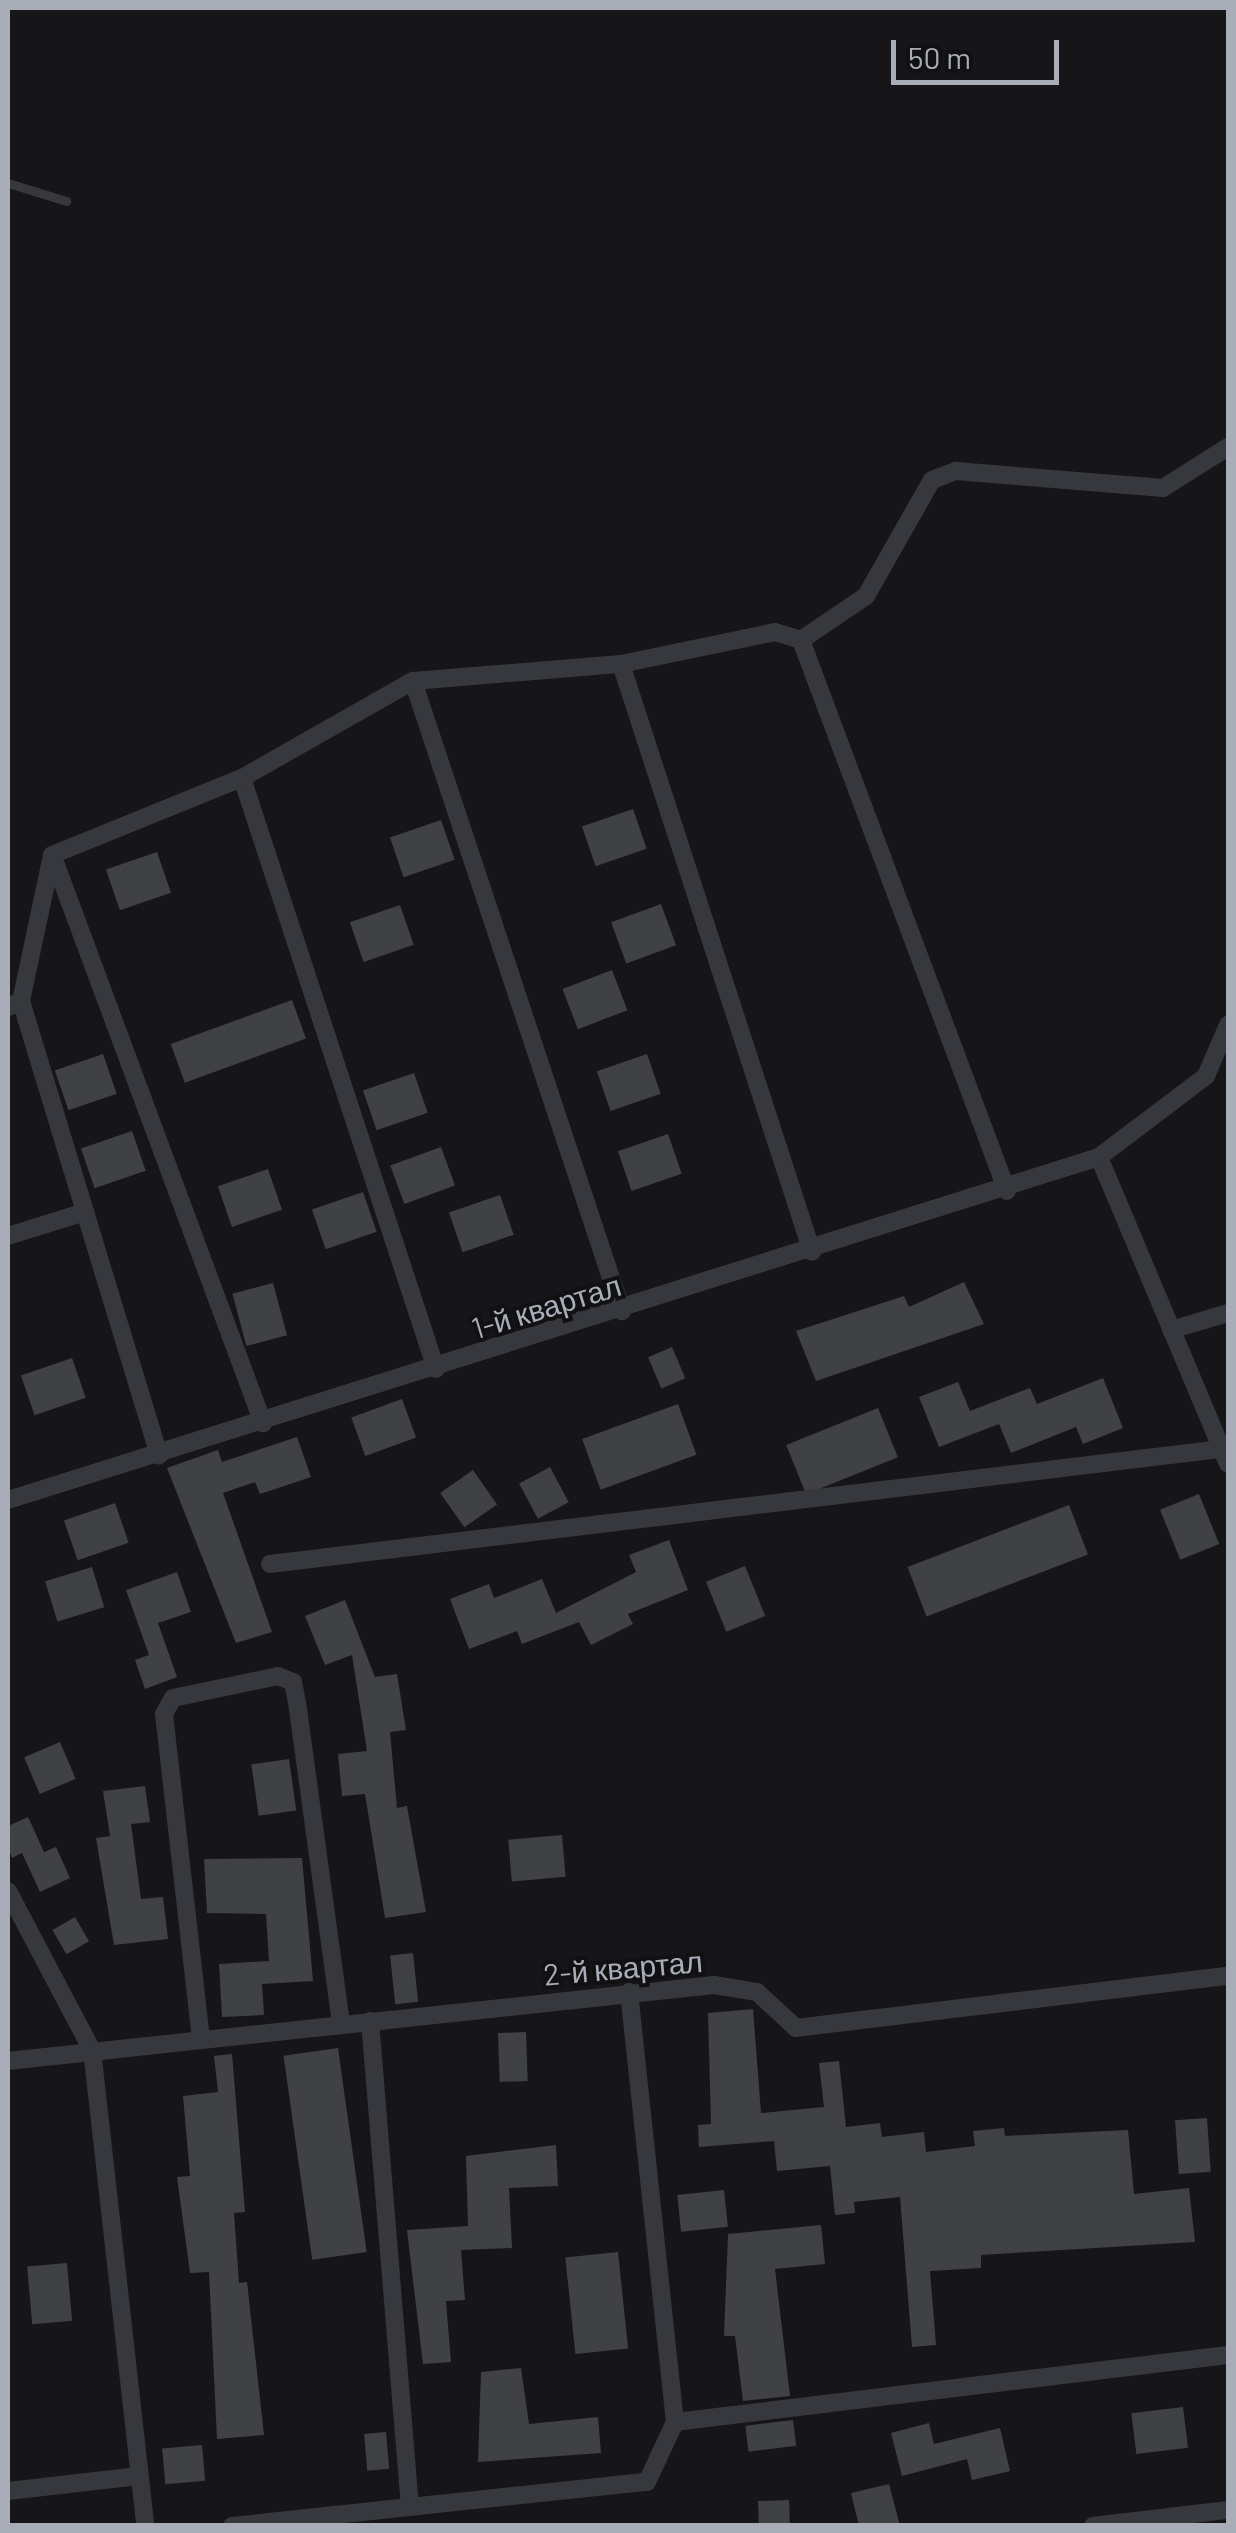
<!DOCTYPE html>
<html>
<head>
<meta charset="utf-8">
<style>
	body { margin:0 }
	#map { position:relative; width:1236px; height:2533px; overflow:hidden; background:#161618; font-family:Barlow,sans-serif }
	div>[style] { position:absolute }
	.building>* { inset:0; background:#404145; transform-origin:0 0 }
	.service>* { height:9px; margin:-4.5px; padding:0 4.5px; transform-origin:4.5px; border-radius:4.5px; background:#37383d }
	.minor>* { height:18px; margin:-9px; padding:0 9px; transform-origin:9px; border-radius:9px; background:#37383d }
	span { translate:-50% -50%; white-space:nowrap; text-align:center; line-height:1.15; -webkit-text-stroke:8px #111113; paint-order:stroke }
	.street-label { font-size:30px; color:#a8adb8 }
	.frame { position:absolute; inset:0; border:10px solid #a8adb8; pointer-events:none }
	.scale { position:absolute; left:891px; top:40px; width:168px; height:45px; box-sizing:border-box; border:5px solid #a8adb8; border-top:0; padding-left:12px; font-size:30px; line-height:35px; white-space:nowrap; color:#a8adb8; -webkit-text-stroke:8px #111113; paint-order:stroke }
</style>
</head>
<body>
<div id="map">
	<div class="building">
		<i style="left:633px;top:809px;width:42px;height:54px;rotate:71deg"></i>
		<i style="left:441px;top:820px;width:42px;height:54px;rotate:71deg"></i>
		<i style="left:157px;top:852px;width:43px;height:54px;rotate:71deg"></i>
		<i style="left:661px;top:904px;width:44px;height:53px;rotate:70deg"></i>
		<i style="left:400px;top:905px;width:42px;height:53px;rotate:71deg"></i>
		<i style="left:612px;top:970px;width:43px;height:53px;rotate:69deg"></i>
		<i style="left:292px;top:1000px;width:41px;height:129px;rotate:70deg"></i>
		<i style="left:103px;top:1054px;width:42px;height:51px;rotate:71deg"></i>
		<i style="left:647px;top:1054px;width:42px;height:53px;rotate:71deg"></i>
		<i style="left:414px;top:1073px;width:42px;height:54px;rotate:71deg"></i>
		<i style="left:132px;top:1131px;width:42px;height:54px;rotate:71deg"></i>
		<i style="left:668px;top:1134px;width:42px;height:53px;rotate:71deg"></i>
		<i style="left:441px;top:1147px;width:41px;height:54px;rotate:70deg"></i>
		<i style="left:268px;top:1169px;width:43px;height:53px;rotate:71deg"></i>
		<i style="left:363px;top:1192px;width:42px;height:54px;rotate:71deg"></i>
		<i style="left:500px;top:1195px;width:42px;height:54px;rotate:71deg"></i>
		<i style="clip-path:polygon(964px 1282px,984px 1324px,816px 1381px,796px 1331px,904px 1296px,909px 1307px)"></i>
		<i style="left:273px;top:1283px;width:54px;height:42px;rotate:75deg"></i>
		<i style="left:672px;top:1347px;width:34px;height:26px;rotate:67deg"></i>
		<i style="left:72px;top:1358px;width:42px;height:54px;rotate:71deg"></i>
		<i style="clip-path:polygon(1103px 1378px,1123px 1428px,1083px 1444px,1076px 1427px,1011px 1453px,999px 1424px,939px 1447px,919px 1397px,958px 1382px,970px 1411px,1030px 1388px,1037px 1404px)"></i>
		<i style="left:402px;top:1399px;width:41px;height:54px;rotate:70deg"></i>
		<i style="left:678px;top:1404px;width:54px;height:102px;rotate:70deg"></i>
		<i style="left:878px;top:1408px;width:53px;height:99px;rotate:68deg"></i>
		<i style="clip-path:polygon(297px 1437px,311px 1477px,260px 1494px,255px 1482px,223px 1493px,272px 1632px,236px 1643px,167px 1468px,218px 1450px,222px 1462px)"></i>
		<i style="left:550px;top:1467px;width:40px;height:35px;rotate:62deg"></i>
		<i style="left:473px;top:1470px;width:42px;height:40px;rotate:55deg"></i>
		<i style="left:1199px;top:1494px;width:54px;height:42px;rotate:68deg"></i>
		<i style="left:115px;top:1503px;width:42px;height:54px;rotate:71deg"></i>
		<i style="left:1069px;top:1505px;width:53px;height:173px;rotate:69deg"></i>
		<i style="clip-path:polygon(669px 1540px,688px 1590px,628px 1614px,633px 1624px,591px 1645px,579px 1622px,522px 1644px,517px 1631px,469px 1649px,450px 1599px,489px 1584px,494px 1598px,542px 1579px,556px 1613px,636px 1572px,629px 1555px)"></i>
		<i style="left:745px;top:1566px;width:54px;height:42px;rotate:68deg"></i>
		<i style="left:92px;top:1567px;width:42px;height:49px;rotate:73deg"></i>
		<i style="clip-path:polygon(177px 1572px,191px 1612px,158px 1623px,177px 1677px,145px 1689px,135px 1660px,149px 1655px,126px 1590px)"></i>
		<i style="clip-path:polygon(345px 1600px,375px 1677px,397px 1674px,406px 1730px,390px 1732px,397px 1808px,407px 1806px,426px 1912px,385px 1918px,365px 1794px,342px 1796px,338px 1754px,367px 1751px,352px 1655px,325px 1665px,305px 1616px)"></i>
		<i style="left:60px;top:1742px;width:40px;height:39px;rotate:67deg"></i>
		<i style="left:289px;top:1759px;width:52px;height:38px;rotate:82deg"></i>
		<i style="clip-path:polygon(145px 1786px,150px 1822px,131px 1824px,141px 1899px,163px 1897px,168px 1939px,114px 1945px,96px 1838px,110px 1836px,103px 1791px)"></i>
		<i style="clip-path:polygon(28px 1817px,44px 1852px,56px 1847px,70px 1878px,40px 1892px,22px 1853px,12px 1858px,8px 1847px,8px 1826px)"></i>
		<i style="left:562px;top:1835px;width:42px;height:54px;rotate:85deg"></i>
		<i style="clip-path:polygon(302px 1858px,313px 1981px,262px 1984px,264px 2015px,222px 2017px,219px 1964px,269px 1961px,266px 1914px,207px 1913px,204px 1859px)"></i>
		<i style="left:75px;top:1917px;width:28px;height:26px;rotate:60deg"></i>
		<i style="left:413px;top:1953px;width:49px;height:23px;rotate:84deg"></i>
		<i style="clip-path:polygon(753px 2009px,761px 2113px,824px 2107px,819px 2063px,839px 2061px,846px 2127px,880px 2123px,882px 2137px,924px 2132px,926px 2152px,975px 2146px,973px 2131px,1004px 2128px,1005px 2136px,1128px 2130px,1134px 2194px,1189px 2188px,1195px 2242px,981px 2255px,981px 2268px,930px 2271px,936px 2345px,912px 2347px,900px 2197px,854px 2202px,855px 2213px,835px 2215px,830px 2166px,777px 2171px,774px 2141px,699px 2147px,698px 2125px,711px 2124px,708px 2013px)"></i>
		<i style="left:526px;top:2032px;width:49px;height:28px;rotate:88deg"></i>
		<i style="left:338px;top:2048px;width:206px;height:55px;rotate:82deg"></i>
		<i style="clip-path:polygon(232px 2054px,245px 2212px,234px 2213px,239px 2283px,247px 2282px,264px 2435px,217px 2439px,209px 2272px,190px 2273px,177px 2177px,190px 2176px,183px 2096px,218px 2092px,214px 2056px)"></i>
		<i style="left:1207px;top:2118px;width:54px;height:32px;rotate:86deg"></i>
		<i style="clip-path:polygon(556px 2145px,558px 2186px,509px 2188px,512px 2248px,461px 2250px,465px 2300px,446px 2301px,451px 2362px,423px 2364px,407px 2230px,468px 2226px,466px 2156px)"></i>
		<i style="left:724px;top:2190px;width:37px;height:47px;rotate:84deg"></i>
		<i style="clip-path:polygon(821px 2225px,825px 2264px,775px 2269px,790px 2396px,743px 2401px,735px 2336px,724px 2336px,728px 2234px)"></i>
		<i style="left:618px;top:2252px;width:97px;height:53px;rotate:84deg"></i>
		<i style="left:67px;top:2263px;width:58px;height:40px;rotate:85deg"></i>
		<i style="clip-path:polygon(521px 2368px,529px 2424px,598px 2417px,601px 2453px,478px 2462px,481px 2372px)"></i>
		<i style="left:1183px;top:2407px;width:41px;height:52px;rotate:83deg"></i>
		<i style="left:793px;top:2420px;width:26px;height:48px;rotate:83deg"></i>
		<i style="clip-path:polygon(929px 2423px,934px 2444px,1000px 2428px,1010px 2471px,972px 2480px,967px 2459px,902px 2476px,891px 2433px)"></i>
		<i style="left:386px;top:2432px;width:37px;height:22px;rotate:85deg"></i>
		<i style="left:202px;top:2445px;width:36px;height:40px;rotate:85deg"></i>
		<i style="clip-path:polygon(889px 2484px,900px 2526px,859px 2526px,851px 2493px)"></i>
		<i style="left:789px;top:2500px;width:26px;height:31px;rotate:88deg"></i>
	</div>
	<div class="service">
		<i style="left:8px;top:183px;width:61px;rotate:17.2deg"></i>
	</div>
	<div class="minor">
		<i style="left:801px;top:640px;width:78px;rotate:-34.1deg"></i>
		<i style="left:866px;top:596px;width:133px;rotate:-60.4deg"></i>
		<i style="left:932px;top:480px;width:26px;rotate:-21deg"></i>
		<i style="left:956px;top:471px;width:208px;rotate:4.7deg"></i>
		<i style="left:1163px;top:488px;width:77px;rotate:-32.2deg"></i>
		<i style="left:621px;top:664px;width:618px;rotate:72deg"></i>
		<i style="left:413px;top:681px;width:664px;rotate:71.65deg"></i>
		<i style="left:242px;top:778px;width:622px;rotate:71.83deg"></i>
		<i style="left:53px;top:857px;width:604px;rotate:69.64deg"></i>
		<i style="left:21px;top:1001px;width:475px;rotate:73.1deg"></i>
		<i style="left:8px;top:1007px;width:14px;rotate:-25deg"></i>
		<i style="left:21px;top:1001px;width:149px;rotate:-78deg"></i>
		<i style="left:52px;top:855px;width:205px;rotate:-22.1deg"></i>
		<i style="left:242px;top:778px;width:197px;rotate:-29.6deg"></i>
		<i style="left:413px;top:681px;width:209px;rotate:-4.7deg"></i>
		<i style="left:621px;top:664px;width:157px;rotate:-11.7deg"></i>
		<i style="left:775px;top:632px;width:27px;rotate:17deg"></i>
		<i style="left:801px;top:640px;width:588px;rotate:69.5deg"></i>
		<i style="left:1099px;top:1157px;width:333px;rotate:67.2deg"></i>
		<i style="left:8px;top:1236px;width:81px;rotate:-17.3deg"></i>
		<i style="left:1171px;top:1330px;width:59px;rotate:-16.6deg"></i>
		<i style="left:8px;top:1500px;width:1144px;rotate:-17.45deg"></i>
		<i style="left:1099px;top:1157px;width:134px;rotate:-37.1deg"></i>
		<i style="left:1206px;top:1076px;width:56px;rotate:-66.7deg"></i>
		<i style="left:270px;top:1564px;width:958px;rotate:-6.9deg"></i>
		<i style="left:8px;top:1891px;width:180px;rotate:62.2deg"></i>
		<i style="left:92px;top:2050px;width:479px;rotate:83.6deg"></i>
		<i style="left:629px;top:1992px;width:432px;rotate:83.9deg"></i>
		<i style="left:370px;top:2021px;width:484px;rotate:85.3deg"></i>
		<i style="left:201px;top:2039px;width:327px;rotate:-96.5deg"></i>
		<i style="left:164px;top:1714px;width:18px;rotate:-61deg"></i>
		<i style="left:173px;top:1698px;width:107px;rotate:-11.8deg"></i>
		<i style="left:278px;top:1676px;width:16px;rotate:22deg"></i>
		<i style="left:293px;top:1682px;width:20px;rotate:79deg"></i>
		<i style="left:297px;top:1702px;width:326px;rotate:82.2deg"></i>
		<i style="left:8px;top:2061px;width:710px;rotate:-6.14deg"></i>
		<i style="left:714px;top:1985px;width:44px;rotate:9.2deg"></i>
		<i style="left:757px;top:1992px;width:53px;rotate:42.7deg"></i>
		<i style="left:796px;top:2028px;width:435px;rotate:-6.9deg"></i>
		<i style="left:8px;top:2491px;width:132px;rotate:-6.5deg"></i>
		<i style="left:232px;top:2526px;width:417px;rotate:-6.1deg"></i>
		<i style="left:647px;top:2482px;width:66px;rotate:-65deg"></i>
		<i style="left:675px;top:2422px;width:557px;rotate:-6.91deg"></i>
		<i style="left:1093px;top:2526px;width:136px;rotate:-6.8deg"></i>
	</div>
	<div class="street-label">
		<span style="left:546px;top:1306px;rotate:-17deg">1-й квартал</span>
		<span style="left:623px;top:1967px;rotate:-5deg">2-й квартал</span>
	</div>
	<div class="frame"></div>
	<div class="scale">50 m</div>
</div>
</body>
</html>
